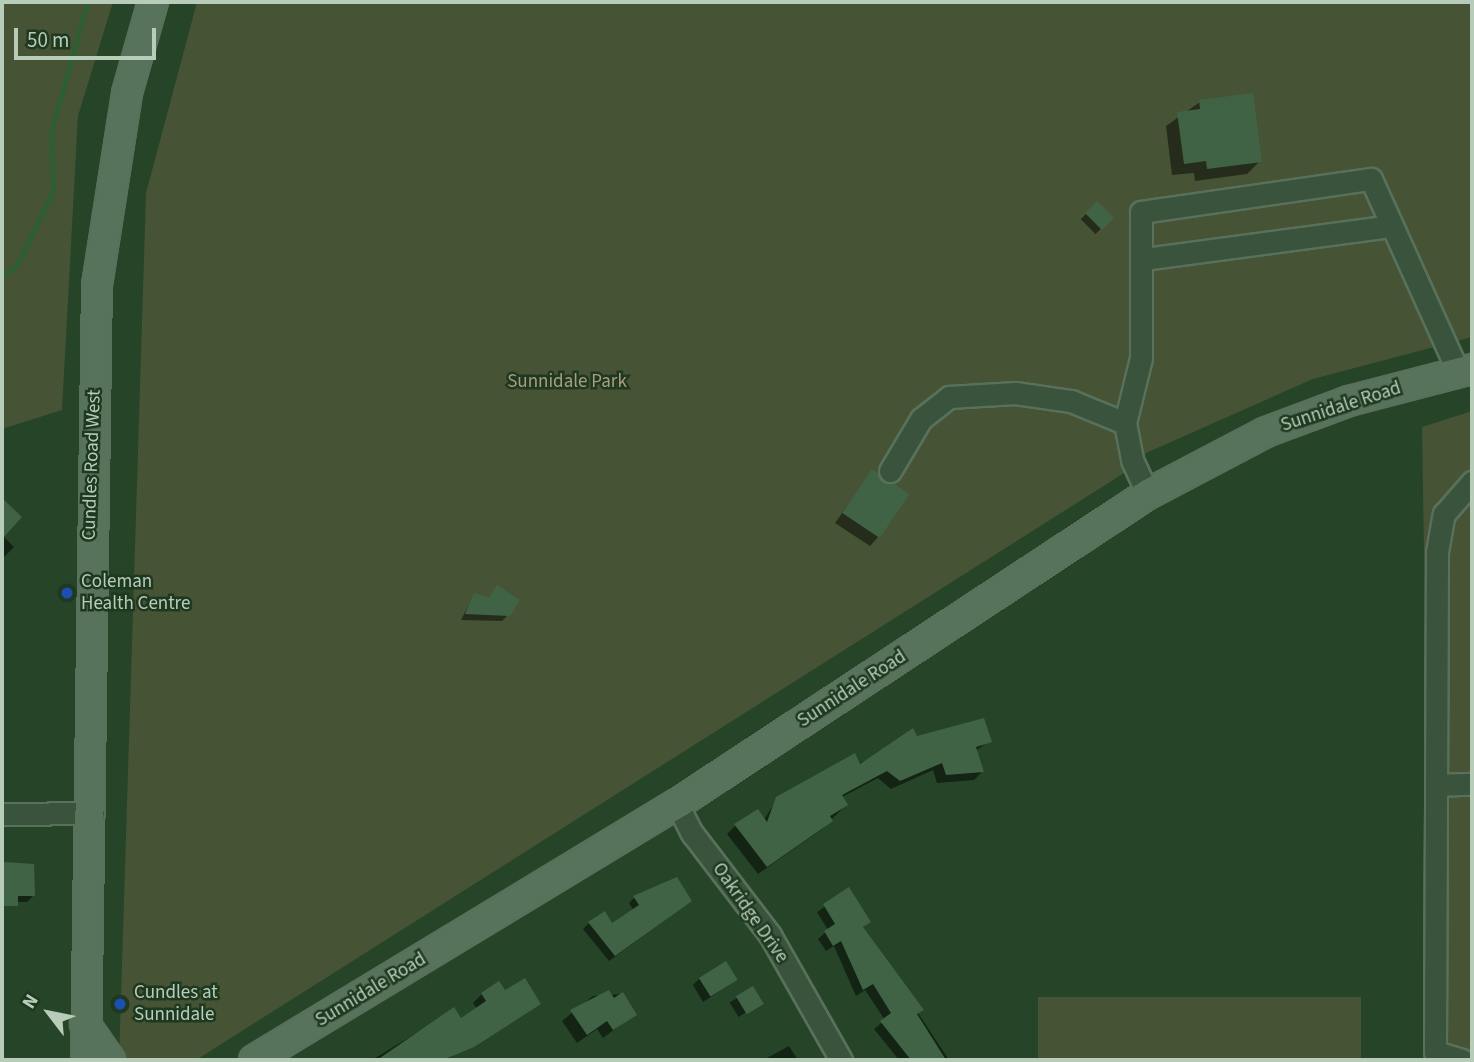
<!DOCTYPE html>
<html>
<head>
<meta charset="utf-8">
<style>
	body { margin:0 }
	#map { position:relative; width:1474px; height:1062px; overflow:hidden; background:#254428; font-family:"Source Sans 3",sans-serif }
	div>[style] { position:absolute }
	.green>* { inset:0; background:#465334; transform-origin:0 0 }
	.shadow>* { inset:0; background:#0007; transform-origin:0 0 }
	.stream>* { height:5px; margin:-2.5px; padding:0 2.5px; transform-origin:2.5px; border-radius:2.5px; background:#2e5f33 }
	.building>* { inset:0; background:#416345; transform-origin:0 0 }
	.roads { filter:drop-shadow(2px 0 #58715b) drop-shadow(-2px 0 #58715b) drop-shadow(0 2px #58715b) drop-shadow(0 -2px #58715b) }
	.minor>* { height:21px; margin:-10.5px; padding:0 10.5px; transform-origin:10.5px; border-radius:10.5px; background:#3a533d }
	.major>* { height:28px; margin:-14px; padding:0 14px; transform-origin:14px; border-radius:14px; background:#58735b }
	.dots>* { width:19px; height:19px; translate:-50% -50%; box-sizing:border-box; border:4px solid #1f3921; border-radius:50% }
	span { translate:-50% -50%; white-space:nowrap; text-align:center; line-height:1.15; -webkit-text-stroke:5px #1f3921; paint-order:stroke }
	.park-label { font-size:19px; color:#a99d7c }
	.street-label { font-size:19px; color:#b7cdba }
	.poi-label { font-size:19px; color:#b7cdba }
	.left { translate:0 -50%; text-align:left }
	.frame { position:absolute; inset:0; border:4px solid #b7cdba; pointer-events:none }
	.north { position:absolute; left:14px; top:978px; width:70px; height:70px; -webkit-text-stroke:5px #1f3921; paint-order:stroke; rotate:302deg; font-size:19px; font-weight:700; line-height:28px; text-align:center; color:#b7cdba }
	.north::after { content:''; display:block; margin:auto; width:24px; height:32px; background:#b7cdba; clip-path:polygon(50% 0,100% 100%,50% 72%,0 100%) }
	.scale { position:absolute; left:14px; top:28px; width:142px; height:32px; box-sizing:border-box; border:4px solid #b7cdba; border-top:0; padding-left:9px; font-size:21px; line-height:24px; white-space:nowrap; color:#b7cdba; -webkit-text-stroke:5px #1f3921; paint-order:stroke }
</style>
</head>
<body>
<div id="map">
	<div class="green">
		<i style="clip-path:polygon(2px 2px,113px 2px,78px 116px,62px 410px,2px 429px)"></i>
		<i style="clip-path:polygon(197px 2px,1472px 2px,1472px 337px,1313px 379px,1146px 453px,1140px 463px,196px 1060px,119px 1060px,146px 193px)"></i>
		<i style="clip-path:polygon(1472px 411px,1472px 1060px,1432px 1060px,1422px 427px)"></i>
		<i style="left:1361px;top:997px;width:63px;height:323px;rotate:90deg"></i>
	</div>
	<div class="shadow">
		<i style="clip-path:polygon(1200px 102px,1260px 161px,1247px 174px,1195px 181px,1194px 173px,1172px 175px,1166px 126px)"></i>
		<i style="left:1097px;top:203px;width:21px;height:23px;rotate:45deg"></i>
		<i style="clip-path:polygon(872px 472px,879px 536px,870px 546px,835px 523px)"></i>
		<i style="clip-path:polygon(2px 500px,20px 517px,2px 535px,14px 547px,2px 559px)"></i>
		<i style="clip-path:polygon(497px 587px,508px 615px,502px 621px,461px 620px,474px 595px,487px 599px)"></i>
		<i style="clip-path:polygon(917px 738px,990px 741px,975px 751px,982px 772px,974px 780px,937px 783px,933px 770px,891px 789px,878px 778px,842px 797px,846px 805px,822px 829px,758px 874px,727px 834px,736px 825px,764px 820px,777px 799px)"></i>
		<i style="clip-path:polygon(2px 866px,33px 866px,33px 896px,27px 902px,2px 902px)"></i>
		<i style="clip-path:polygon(676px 879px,683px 907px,609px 961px,583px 929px,589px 923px,612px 925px,634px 911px,629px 903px,635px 897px)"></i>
		<i style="clip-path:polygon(849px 890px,868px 922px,862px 928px,949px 1060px,899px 1060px,874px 1029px,885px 1020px,865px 990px,856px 996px,834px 946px,826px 951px,818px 939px,828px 930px,817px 912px)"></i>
		<i style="clip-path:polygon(699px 979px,736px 980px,703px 1002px,693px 985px)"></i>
		<i style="left:752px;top:989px;width:17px;height:26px;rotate:59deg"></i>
		<i style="clip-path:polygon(504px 992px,539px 1004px,446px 1060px,372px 1060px,454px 1010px,460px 1020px,477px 1009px,473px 1003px,482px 994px)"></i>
		<i style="clip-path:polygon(622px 994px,635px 1014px,603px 1038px,597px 1029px,577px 1043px,562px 1021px,593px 996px)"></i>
		<i style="clip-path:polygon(789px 1046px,798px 1060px,763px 1060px)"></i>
	</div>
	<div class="stream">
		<i style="left:2px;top:276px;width:19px;rotate:-36deg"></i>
		<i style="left:17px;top:265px;width:82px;rotate:-64.1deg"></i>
		<i style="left:53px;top:191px;width:58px;rotate:-92deg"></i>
		<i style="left:51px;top:133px;width:136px;rotate:-74.6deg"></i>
	</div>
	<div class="building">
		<i style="clip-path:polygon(1253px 93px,1262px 162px,1207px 169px,1206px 161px,1184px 164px,1177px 112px,1200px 109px,1199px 100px)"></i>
		<i style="left:1097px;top:201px;width:24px;height:17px;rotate:45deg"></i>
		<i style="left:872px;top:469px;width:45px;height:53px;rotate:34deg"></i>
		<i style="clip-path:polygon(2px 498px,22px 517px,2px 539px)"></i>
		<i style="clip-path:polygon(497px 585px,520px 600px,510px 616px,465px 614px,474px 593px,489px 597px)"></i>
		<i style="clip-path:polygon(984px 718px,992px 742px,976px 747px,984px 772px,946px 775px,942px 763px,900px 781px,887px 771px,842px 795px,848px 805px,830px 816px,833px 821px,767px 867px,734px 824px,758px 809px,767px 822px,776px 797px,855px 753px,860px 764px,913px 728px,917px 736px)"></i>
		<i style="clip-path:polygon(4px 862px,34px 864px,35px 896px,18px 896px,18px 906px,4px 906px)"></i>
		<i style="clip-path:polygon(677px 877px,692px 901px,615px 956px,588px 922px,605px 911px,612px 923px,639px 905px,633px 896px)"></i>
		<i style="clip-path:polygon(849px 887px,871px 922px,863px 927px,924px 1010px,917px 1014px,946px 1060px,911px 1060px,880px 1021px,891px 1013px,873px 984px,863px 990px,841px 941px,833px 946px,824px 931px,835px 924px,823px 904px)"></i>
		<i style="left:726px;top:961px;width:22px;height:32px;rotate:58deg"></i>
		<i style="clip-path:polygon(525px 978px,541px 1004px,474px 1047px,443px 1060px,377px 1060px,454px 1007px,461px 1018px,486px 1001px,481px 993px,499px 981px,505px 990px)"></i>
		<i style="left:753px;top:986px;width:21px;height:20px;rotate:59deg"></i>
		<i style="clip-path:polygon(609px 990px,614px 998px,623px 992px,637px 1015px,613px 1030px,607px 1021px,587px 1035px,570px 1010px)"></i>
	</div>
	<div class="roads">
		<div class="minor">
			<i style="left:1144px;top:259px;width:249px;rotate:-7.6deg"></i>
			<i style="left:1125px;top:423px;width:67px;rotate:-76.2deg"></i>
			<i style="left:1141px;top:358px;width:146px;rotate:-90deg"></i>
			<i style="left:1141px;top:212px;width:232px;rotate:-8.2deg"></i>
			<i style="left:1371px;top:179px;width:212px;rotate:65.7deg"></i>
			<i style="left:890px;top:471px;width:61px;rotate:-59.2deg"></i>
			<i style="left:921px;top:419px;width:36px;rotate:-38deg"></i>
			<i style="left:949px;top:397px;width:66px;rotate:-3.5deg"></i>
			<i style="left:1015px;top:393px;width:57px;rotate:8.1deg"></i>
			<i style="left:1071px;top:401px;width:58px;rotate:22.2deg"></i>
			<i style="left:1125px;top:423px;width:38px;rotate:79deg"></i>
			<i style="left:1132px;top:460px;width:38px;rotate:65deg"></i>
			<i style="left:1436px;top:785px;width:36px;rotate:-2deg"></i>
			<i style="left:677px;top:804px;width:33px;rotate:63deg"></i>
			<i style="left:692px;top:833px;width:128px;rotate:52.6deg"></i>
			<i style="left:770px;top:935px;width:144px;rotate:60.4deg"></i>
			<i style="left:2px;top:814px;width:91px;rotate:-0.6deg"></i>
			<i style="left:1462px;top:1060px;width:28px;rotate:-163deg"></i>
			<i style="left:1435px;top:1052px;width:500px;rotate:-89.77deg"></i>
			<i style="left:1437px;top:552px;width:39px;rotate:-80deg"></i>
			<i style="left:1444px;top:514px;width:43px;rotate:-48.8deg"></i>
		</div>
		<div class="major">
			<i style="left:85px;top:1024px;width:44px;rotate:55.2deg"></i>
			<i style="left:86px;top:1060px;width:775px;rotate:-89.19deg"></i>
			<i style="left:97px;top:285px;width:194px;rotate:-81.1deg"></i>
			<i style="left:127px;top:93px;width:95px;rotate:-74.1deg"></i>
			<i style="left:254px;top:1060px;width:494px;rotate:-31.2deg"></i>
			<i style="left:677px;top:804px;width:564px;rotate:-33.35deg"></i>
			<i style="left:1148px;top:494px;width:133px;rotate:-27.7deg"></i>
			<i style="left:1266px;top:432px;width:89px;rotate:-20.5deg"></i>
			<i style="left:1349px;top:401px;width:127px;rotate:-14.6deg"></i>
		</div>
	</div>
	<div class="dots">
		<i style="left:67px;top:593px;background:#1a4fb4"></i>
		<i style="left:120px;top:1004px;background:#1a4fb4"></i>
	</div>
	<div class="park-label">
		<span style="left:567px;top:382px">Sunnidale Park</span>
	</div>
	<div class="street-label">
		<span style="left:1341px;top:407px;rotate:-18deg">Sunnidale Road</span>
		<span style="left:92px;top:465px;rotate:-88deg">Cundles Road West</span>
		<span style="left:852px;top:689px;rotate:-33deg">Sunnidale Road</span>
		<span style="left:750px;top:913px;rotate:55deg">Oakridge Drive</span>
		<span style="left:371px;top:990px;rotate:-31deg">Sunnidale Road</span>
	</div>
	<div class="poi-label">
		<span class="left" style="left:81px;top:593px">Coleman<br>Health Centre</span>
		<span class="left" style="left:134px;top:1004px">Cundles at<br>Sunnidale</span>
	</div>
	<div class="frame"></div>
	<div class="north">N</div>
	<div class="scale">50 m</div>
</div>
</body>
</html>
